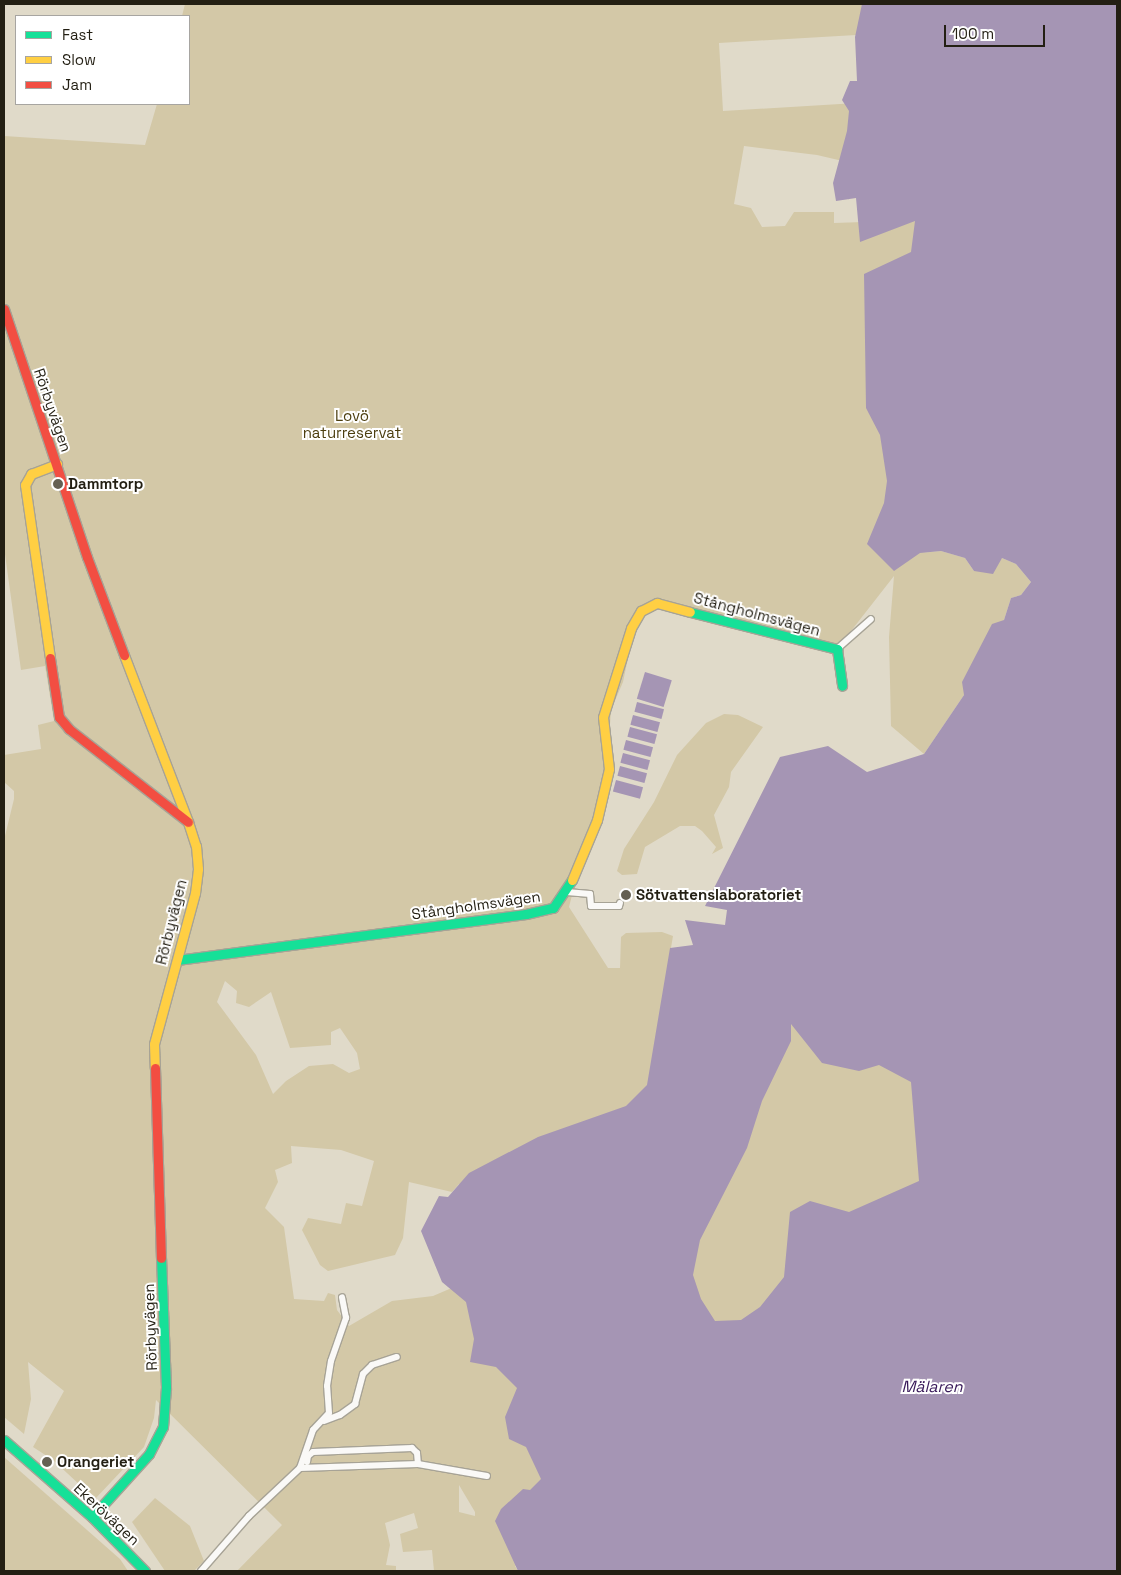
<!DOCTYPE html>
<html>
<head>
<meta charset="utf-8">
<style>
	body { margin:0 }
	#map { position:relative; width:1121px; height:1575px; overflow:hidden; background:#e0dac9; font-family:"Space Grotesk",sans-serif }
	div>[style] { position:absolute }
	.green>* { inset:0; background:#d3c8a7 }
	.water>* { inset:0; background:#a595b4; transform-origin:0 0 }
	.roads { filter:drop-shadow(1px 0 #a7a396) drop-shadow(-1px 0 #a7a396) drop-shadow(0 1px #a7a396) drop-shadow(0 -1px #a7a396) }
	.street>* { height:6px; margin:-3px; padding:0 3px; transform-origin:3px; border-radius:3px; background:#faf9f7 }
	.fast>* { height:9px; margin:-4.5px; padding:0 4.5px; transform-origin:4.5px; border-radius:4.5px; background:#16e098 }
	.slow>* { height:9px; margin:-4.5px; padding:0 4.5px; transform-origin:4.5px; border-radius:4.5px; background:#ffcf43 }
	.jam>* { height:9px; margin:-4.5px; padding:0 4.5px; transform-origin:4.5px; border-radius:4.5px; background:#f24e42 }
	.dots>* { width:14px; height:14px; translate:-50% -50%; box-sizing:border-box; border:2px solid #fff; border-radius:50% }
	span { translate:-50% -50%; white-space:nowrap; text-align:center; line-height:1.15; -webkit-text-stroke:4px #fff; paint-order:stroke }
	.street-label { font-size:15px; color:#231f13 }
	.park-label { font-size:15px; color:#4c3e0f }
	.poi-label { font-size:15px; color:#231f13; font-weight:700 }
	.left { translate:0 -50%; text-align:left }
	.water-label { font-size:16px; color:#381959; font-style:italic }
	.frame { position:absolute; inset:0; border:5px solid #231f13; pointer-events:none }
	.legend { position:absolute; left:15px; top:15px; width:175px; height:90px; box-sizing:border-box; background:#fff; border:1px solid #a7a5a1; margin:0; padding:6px 9px; list-style:none; font-size:15px; color:#231f13 }
	.legend li { display:flex; align-items:center; gap:10px; height:25px }
	.legend b { width:25px; border:1px solid #a7a5a1 }
	.scale { position:absolute; left:944px; top:25px; width:101px; height:22px; box-sizing:border-box; border:2px solid #231f13; border-top:0; padding-left:6px; font-size:15px; line-height:18px; white-space:nowrap; color:#231f13; -webkit-text-stroke:4px #fff; paint-order:stroke }
</style>
</head>
<body>
<div id="map">
	<div class="green">
		<i style="clip-path:polygon(evenodd,185px 4px,1117px 4px,1117px 1180px,515px 1566px,518px 1571px,434px 1571px,432px 1550px,403px 1552px,400px 1534px,418px 1528px,414px 1513px,385px 1523px,390px 1545px,386px 1565px,396px 1566px,396px 1571px,237px 1571px,282px 1525px,156px 1400px,154px 1418px,144px 1447px,95px 1499px,53px 1460px,33px 1447px,64px 1391px,28px 1362px,31px 1399px,24px 1434px,4px 1417px,4px 840px,14px 799px,14px 791px,4px 782px,4px 755px,41px 749px,38px 725px,54px 721px,45px 666px,21px 670px,4px 547px,4px 136px,145px 145px,157px 104px,189px 104px,189px 16px,182px 16px,185px 4px,856px 35px,873px 102px,723px 111px,719px 43px,856px 35px,185px 4px,744px 146px,817px 155px,864px 166px,863px 222px,834px 223px,834px 212px,794px 212px,785px 226px,762px 227px,751px 208px,734px 204px,744px 146px,185px 4px,1020px 539px,1045px 591px,921px 770px,658px 1024px,673px 936px,662px 932px,626px 933px,621px 937px,620px 968px,608px 968px,569px 907px,579px 868px,601px 824px,613px 768px,609px 739px,611px 710px,623px 682px,634px 630px,641px 617px,653px 609px,665px 608px,833px 654px,894px 576px,889px 637px,891px 726px,924px 754px,964px 695px,1004px 620px,1011px 598px,1021px 595px,1031px 582px,1016px 564px,1002px 558px,974px 571px,965px 558px,941px 551px,920px 553px,1020px 539px,185px 4px,225px 981px,237px 991px,236px 1003px,249px 1007px,271px 992px,290px 1048px,331px 1045px,331px 1032px,340px 1028px,357px 1053px,360px 1069px,349px 1073px,333px 1064px,309px 1066px,286px 1081px,273px 1094px,256px 1055px,217px 1002px,225px 981px,185px 4px,291px 1146px,341px 1150px,374px 1161px,362px 1206px,346px 1203px,341px 1224px,308px 1218px,302px 1230px,320px 1265px,328px 1271px,395px 1255px,403px 1238px,409px 1182px,452px 1192px,459px 1184px,468px 1281px,433px 1296px,392px 1301px,349px 1326px,337px 1310px,335px 1295px,328px 1293px,324px 1301px,294px 1299px,284px 1227px,265px 1208px,278px 1182px,275px 1170px,292px 1163px,291px 1146px,185px 4px,459px 1485px,475px 1512px,475px 1516px,459px 1512px,459px 1485px)"></i>
		<i style="clip-path:polygon(724px 714px,738px 715px,763px 727px,731px 772px,729px 787px,714px 815px,723px 848px,712px 854px,716px 847px,702px 831px,695px 826px,680px 826px,645px 847px,637px 874px,622px 875px,617px 871px,624px 849px,654px 802px,677px 755px,706px 723px)"></i>
		<i style="clip-path:polygon(4px 1457px,120px 1559px,128px 1571px,4px 1571px)"></i>
		<i style="clip-path:polygon(155px 1498px,190px 1526px,204px 1561px,194px 1571px,165px 1571px,132px 1522px)"></i>
	</div>
	<div class="water">
		<i style="clip-path:polygon(evenodd,862px 4px,1117px 4px,1117px 1571px,518px 1571px,495px 1521px,501px 1509px,523px 1489px,530px 1490px,541px 1479px,526px 1447px,509px 1439px,505px 1417px,517px 1388px,496px 1367px,470px 1362px,474px 1339px,466px 1302px,442px 1282px,421px 1231px,439px 1196px,448px 1197px,469px 1173px,538px 1137px,626px 1106px,647px 1085px,670px 948px,693px 945px,685px 920px,725px 925px,727px 910px,705px 906px,780px 757px,828px 746px,867px 772px,924px 754px,964px 695px,962px 682px,992px 624px,1004px 620px,1011px 598px,1021px 595px,1031px 582px,1016px 564px,1002px 558px,993px 574px,974px 571px,965px 558px,941px 551px,920px 553px,894px 571px,867px 544px,884px 503px,887px 481px,880px 435px,866px 408px,864px 274px,911px 252px,915px 221px,860px 242px,856px 198px,836px 201px,833px 183px,847px 131px,849px 111px,842px 100px,850px 81px,857px 81px,855px 37px,862px 4px,791px 1024px,822px 1063px,859px 1071px,879px 1065px,911px 1082px,919px 1181px,849px 1212px,810px 1201px,790px 1212px,784px 1277px,760px 1307px,741px 1320px,715px 1321px,701px 1299px,693px 1275px,700px 1240px,747px 1148px,762px 1101px,791px 1041px,791px 1024px)"></i>
		<i style="left:645px;top:672px;width:28px;height:28px;rotate:17deg"></i>
		<i style="left:637px;top:702px;width:28px;height:10px;rotate:15deg"></i>
		<i style="left:633px;top:715px;width:28px;height:10px;rotate:15deg"></i>
		<i style="left:630px;top:727px;width:28px;height:10px;rotate:15deg"></i>
		<i style="left:626px;top:740px;width:28px;height:10px;rotate:15deg"></i>
		<i style="left:623px;top:753px;width:28px;height:10px;rotate:15deg"></i>
		<i style="left:620px;top:766px;width:28px;height:10px;rotate:15deg"></i>
		<i style="left:616px;top:780px;width:28px;height:12px;rotate:15deg"></i>
	</div>
	<div class="roads">
		<div class="street">
			<i style="left:837px;top:649px;width:45px;rotate:-41.4deg"></i>
			<i style="left:567px;top:892px;width:23px;rotate:5deg"></i>
			<i style="left:590px;top:894px;width:12px;rotate:85deg"></i>
			<i style="left:591px;top:906px;width:28px"></i>
			<i style="left:619px;top:906px;width:3px;rotate:-72deg"></i>
			<i style="left:324px;top:1421px;width:17px;rotate:-21deg"></i>
			<i style="left:340px;top:1415px;width:19px;rotate:-36deg"></i>
			<i style="left:355px;top:1404px;width:31px;rotate:-75deg"></i>
			<i style="left:363px;top:1374px;width:13px;rotate:-45deg"></i>
			<i style="left:372px;top:1365px;width:26px;rotate:-18deg"></i>
			<i style="left:307px;top:1462px;width:6px;rotate:-81deg"></i>
			<i style="left:308px;top:1456px;width:6px;rotate:-39deg"></i>
			<i style="left:313px;top:1452px;width:99px;rotate:-2.3deg"></i>
			<i style="left:412px;top:1448px;width:7px;rotate:45deg"></i>
			<i style="left:417px;top:1453px;width:11px;rotate:85deg"></i>
			<i style="left:300px;top:1468px;width:118px;rotate:-1.9deg"></i>
			<i style="left:418px;top:1464px;width:70px;rotate:9.9deg"></i>
			<i style="left:201px;top:1571px;width:73px;rotate:-48.9deg"></i>
			<i style="left:249px;top:1516px;width:70px;rotate:-43.3deg"></i>
			<i style="left:300px;top:1468px;width:40px;rotate:-71.1deg"></i>
			<i style="left:313px;top:1430px;width:23px;rotate:-47deg"></i>
			<i style="left:329px;top:1413px;width:27px;rotate:-94deg"></i>
			<i style="left:327px;top:1386px;width:25px;rotate:-81deg"></i>
			<i style="left:331px;top:1361px;width:46px;rotate:-70.8deg"></i>
			<i style="left:346px;top:1318px;width:21px;rotate:-101deg"></i>
		</div>
		<div class="fast">
			<i style="left:690px;top:612px;width:152px;rotate:14.1deg"></i>
			<i style="left:837px;top:649px;width:37px;rotate:82deg"></i>
			<i style="left:177px;top:960px;width:352px;rotate:-7.5deg"></i>
			<i style="left:526px;top:914px;width:28px;rotate:-13deg"></i>
			<i style="left:553px;top:908px;width:34px;rotate:-56deg"></i>
			<i style="left:4px;top:1440px;width:117px;rotate:41.2deg"></i>
			<i style="left:92px;top:1517px;width:76px;rotate:45.5deg"></i>
			<i style="left:92px;top:1517px;width:85px;rotate:-47.9deg"></i>
			<i style="left:149px;top:1454px;width:30px;rotate:-63deg"></i>
			<i style="left:163px;top:1427px;width:40px;rotate:-85.7deg"></i>
			<i style="left:166px;top:1387px;width:129px;rotate:-92.2deg"></i>
		</div>
		<div class="slow">
			<i style="left:124px;top:655px;width:179px;rotate:69deg"></i>
			<i style="left:188px;top:822px;width:25px;rotate:72deg"></i>
			<i style="left:196px;top:846px;width:23px;rotate:85deg"></i>
			<i style="left:198px;top:869px;width:24px;rotate:97deg"></i>
			<i style="left:195px;top:893px;width:156px;rotate:105.2deg"></i>
			<i style="left:154px;top:1044px;width:24px;rotate:88deg"></i>
			<i style="left:50px;top:658px;width:175px;rotate:-98.2deg"></i>
			<i style="left:25px;top:485px;width:13px;rotate:-61deg"></i>
			<i style="left:31px;top:474px;width:28px;rotate:-21deg"></i>
			<i style="left:572px;top:880px;width:65px;rotate:-67.4deg"></i>
			<i style="left:597px;top:820px;width:52px;rotate:-76.8deg"></i>
			<i style="left:609px;top:769px;width:52px;rotate:-96.6deg"></i>
			<i style="left:603px;top:717px;width:93px;rotate:-72.5deg"></i>
			<i style="left:631px;top:628px;width:20px;rotate:-60deg"></i>
			<i style="left:641px;top:611px;width:18px;rotate:-27deg"></i>
			<i style="left:657px;top:603px;width:34px;rotate:15deg"></i>
		</div>
		<div class="jam">
			<i style="left:4px;top:309px;width:262px;rotate:71.5deg"></i>
			<i style="left:87px;top:557px;width:105px;rotate:69.3deg"></i>
			<i style="left:50px;top:658px;width:60px;rotate:81.3deg"></i>
			<i style="left:59px;top:717px;width:16px;rotate:50deg"></i>
			<i style="left:69px;top:729px;width:151px;rotate:38deg"></i>
			<i style="left:155px;top:1068px;width:190px;rotate:88.2deg"></i>
		</div>
	</div>
	<div class="dots">
		<i style="left:58px;top:484px;background:#656053"></i>
		<i style="left:626px;top:895px;background:#656053"></i>
		<i style="left:47px;top:1462px;background:#656053"></i>
	</div>
	<div class="street-label">
		<span style="left:53px;top:410px;rotate:71deg">Rörbyvägen</span>
		<span style="left:757px;top:614px;rotate:15deg">Stångholmsvägen</span>
		<span style="left:476px;top:905px;rotate:-8deg">Stångholmsvägen</span>
		<span style="left:171px;top:922px;rotate:-76deg">Rörbyvägen</span>
		<span style="left:150px;top:1327px;rotate:-92deg">Rörbyvägen</span>
		<span style="left:107px;top:1514px;rotate:43deg">Ekerövägen</span>
	</div>
	<div class="park-label">
		<span style="left:352px;top:424px">Lovö<br>naturreservat</span>
	</div>
	<div class="poi-label">
		<span class="left" style="left:68px;top:484px">Dammtorp</span>
		<span class="left" style="left:636px;top:895px">Sötvattenslaboratoriet</span>
		<span class="left" style="left:57px;top:1462px">Orangeriet</span>
	</div>
	<div class="water-label">
		<span style="left:932px;top:1387px">Mälaren</span>
	</div>
	<div class="frame"></div>
	<ul class="legend">
	<li><b style="height:6px;background:#16e098"></b>Fast</li>
	<li><b style="height:6px;background:#ffcf43"></b>Slow</li>
	<li><b style="height:6px;background:#f24e42"></b>Jam</li>
	</ul>
	<div class="scale">100 m</div>
</div>
</body>
</html>
